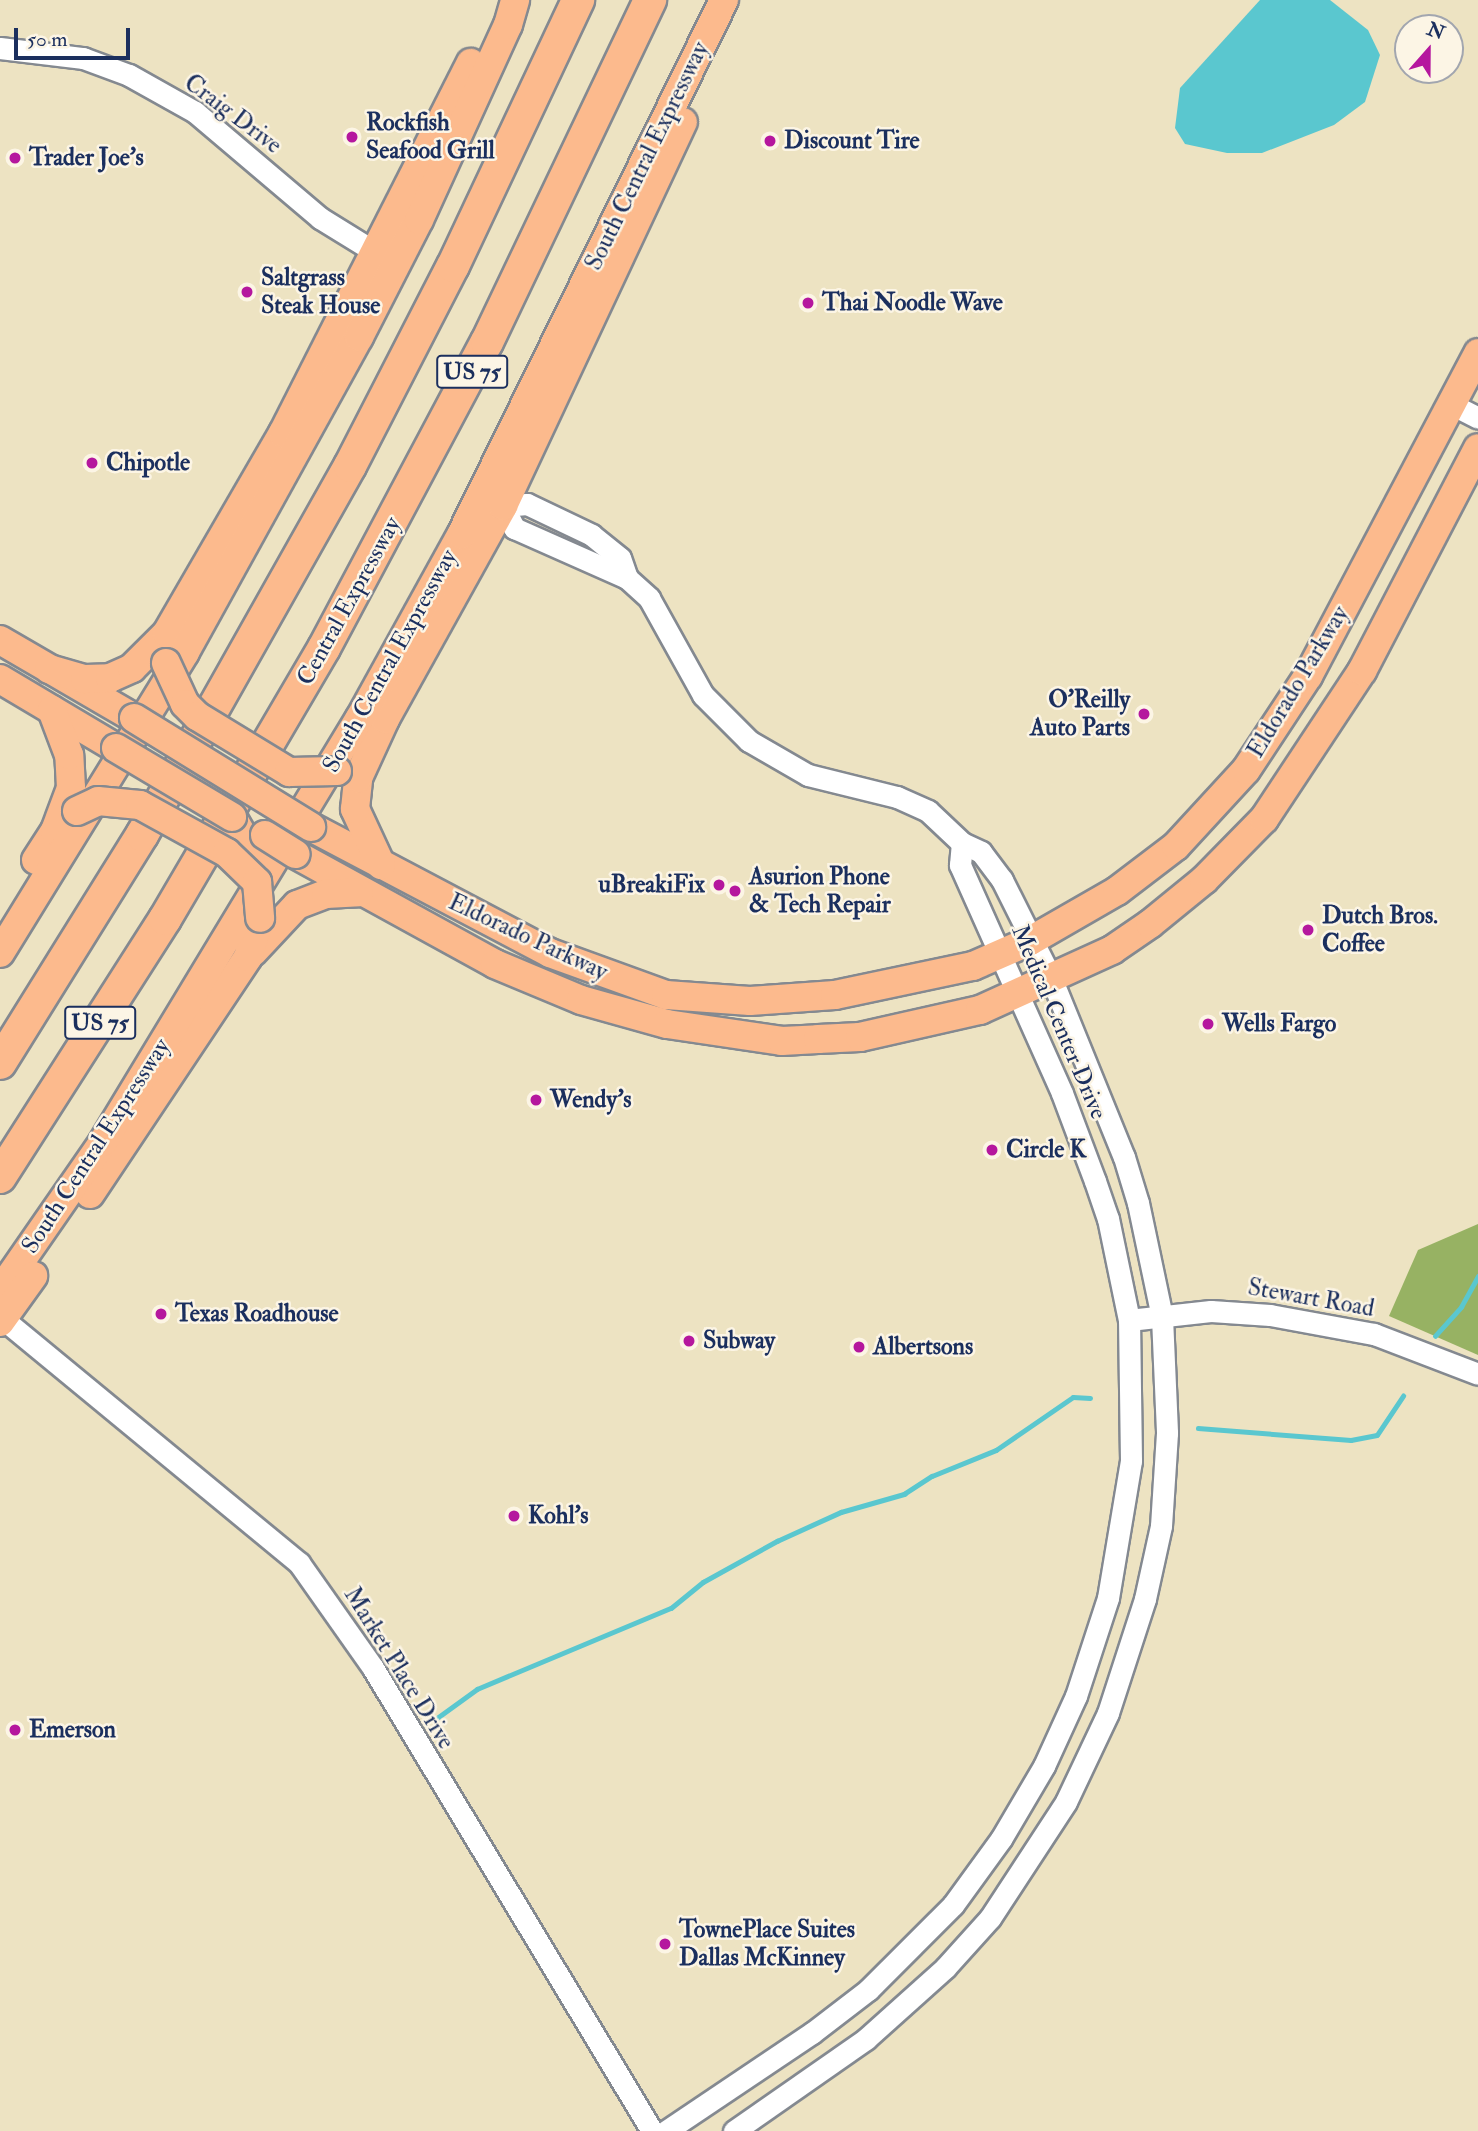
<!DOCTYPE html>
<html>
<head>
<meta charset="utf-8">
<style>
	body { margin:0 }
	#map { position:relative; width:1478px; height:2131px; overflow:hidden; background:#ede3c2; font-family:"IM FELL Double Pica",serif }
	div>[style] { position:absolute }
	.forest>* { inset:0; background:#97b263 }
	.water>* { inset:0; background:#5ac7cf }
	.stream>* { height:4.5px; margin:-2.25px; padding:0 2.25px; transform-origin:2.25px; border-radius:2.25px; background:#5ac7cf }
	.roads { filter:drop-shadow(2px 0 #848990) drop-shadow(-2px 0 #848990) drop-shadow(0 2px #848990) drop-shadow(0 -2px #848990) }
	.minor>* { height:21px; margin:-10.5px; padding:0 10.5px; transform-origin:10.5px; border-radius:10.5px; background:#fff }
	.major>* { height:28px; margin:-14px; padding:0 14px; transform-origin:14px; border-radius:14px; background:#fcba8d }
	.highway>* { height:32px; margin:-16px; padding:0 16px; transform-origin:16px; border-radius:16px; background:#fcba8d }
	.bridges { filter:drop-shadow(2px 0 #848990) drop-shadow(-2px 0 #848990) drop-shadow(0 2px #848990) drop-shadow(0 -2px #848990) }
	.major-bridge>* { height:28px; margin:-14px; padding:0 14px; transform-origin:14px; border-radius:14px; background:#fcba8d }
	.dots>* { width:19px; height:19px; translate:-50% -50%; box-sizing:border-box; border:4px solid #fcf5e5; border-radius:50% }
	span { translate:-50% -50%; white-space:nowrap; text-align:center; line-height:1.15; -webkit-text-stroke:5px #fcf5e5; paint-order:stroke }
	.shield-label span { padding:2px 5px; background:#fcf5e5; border:2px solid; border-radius:5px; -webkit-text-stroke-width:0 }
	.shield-label { font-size:23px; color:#1b2f5e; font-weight:700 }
	.street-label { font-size:24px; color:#1b2f5e }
	.poi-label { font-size:24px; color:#1b2f5e; font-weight:700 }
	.left { translate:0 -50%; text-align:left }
	.right { translate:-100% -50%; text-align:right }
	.north { position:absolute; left:1394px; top:14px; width:70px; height:70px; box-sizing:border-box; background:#fcf5e5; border:2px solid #a2a6af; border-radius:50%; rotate:21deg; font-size:19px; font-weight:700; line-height:28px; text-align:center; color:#1b2f5e }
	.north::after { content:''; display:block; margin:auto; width:24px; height:32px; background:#b5179e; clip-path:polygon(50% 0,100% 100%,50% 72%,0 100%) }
	.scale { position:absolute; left:14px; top:28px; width:116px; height:32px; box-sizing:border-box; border:4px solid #1b2f5e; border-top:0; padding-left:9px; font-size:21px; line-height:24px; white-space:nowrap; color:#1b2f5e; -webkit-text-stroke:5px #fcf5e5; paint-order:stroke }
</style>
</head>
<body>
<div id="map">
	<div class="forest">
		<i style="clip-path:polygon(1478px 1224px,1478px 1355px,1389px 1316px,1418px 1250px)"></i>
	</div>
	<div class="water">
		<i style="clip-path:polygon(1260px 0,1330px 0,1368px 30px,1380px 55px,1365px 102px,1334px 125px,1262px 153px,1227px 153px,1185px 144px,1175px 128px,1180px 88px)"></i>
	</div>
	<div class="stream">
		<i style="left:1435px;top:1336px;width:39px;rotate:-48deg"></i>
		<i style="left:1461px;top:1307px;width:35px;rotate:-61deg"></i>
		<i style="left:1198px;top:1428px;width:153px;rotate:4.5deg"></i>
		<i style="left:1351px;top:1440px;width:26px;rotate:-11deg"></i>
		<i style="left:1377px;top:1435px;width:47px;rotate:-56.3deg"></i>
		<i style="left:437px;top:1718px;width:49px;rotate:-35.9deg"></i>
		<i style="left:477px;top:1689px;width:210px;rotate:-22.7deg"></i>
		<i style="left:671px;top:1608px;width:41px;rotate:-39.1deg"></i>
		<i style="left:703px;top:1582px;width:85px;rotate:-29deg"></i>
		<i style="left:777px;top:1541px;width:70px;rotate:-24.4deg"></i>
		<i style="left:841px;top:1512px;width:66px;rotate:-15.9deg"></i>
		<i style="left:904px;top:1494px;width:33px;rotate:-33deg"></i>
		<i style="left:932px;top:1476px;width:69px;rotate:-22.1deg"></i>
		<i style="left:996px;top:1450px;width:93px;rotate:-34.5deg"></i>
		<i style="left:1073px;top:1397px;width:17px;rotate:3deg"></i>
	</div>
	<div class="roads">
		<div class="minor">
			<i style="left:0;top:48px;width:84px;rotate:6.9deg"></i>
			<i style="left:83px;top:58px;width:49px;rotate:20.3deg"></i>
			<i style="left:129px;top:75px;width:76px;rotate:29.3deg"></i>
			<i style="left:195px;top:112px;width:164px;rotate:40.3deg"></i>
			<i style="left:320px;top:218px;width:65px;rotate:31.7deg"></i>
			<i style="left:1451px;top:404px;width:30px;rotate:27deg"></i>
			<i style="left:627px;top:578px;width:21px;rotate:-109deg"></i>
			<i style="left:620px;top:558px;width:36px;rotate:-141deg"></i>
			<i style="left:592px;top:535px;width:72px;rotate:-154.5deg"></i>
			<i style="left:527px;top:504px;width:24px;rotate:175deg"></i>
			<i style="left:503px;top:506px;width:25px;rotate:63deg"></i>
			<i style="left:514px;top:528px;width:124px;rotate:23.9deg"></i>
			<i style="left:627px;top:578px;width:30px;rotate:42deg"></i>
			<i style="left:649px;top:598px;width:111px;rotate:60.9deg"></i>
			<i style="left:703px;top:695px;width:65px;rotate:45deg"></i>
			<i style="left:749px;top:741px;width:68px;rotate:30deg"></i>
			<i style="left:808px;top:775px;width:92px;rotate:13.9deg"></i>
			<i style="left:897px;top:797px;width:34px;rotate:24deg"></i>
			<i style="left:928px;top:811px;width:47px;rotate:43.3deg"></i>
			<i style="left:962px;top:843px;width:21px;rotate:25deg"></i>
			<i style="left:981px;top:852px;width:35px;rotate:53deg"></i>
			<i style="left:1002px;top:880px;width:112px;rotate:63.4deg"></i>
			<i style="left:1052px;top:980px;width:191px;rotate:67.9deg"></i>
			<i style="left:1124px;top:1157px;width:48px;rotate:73.1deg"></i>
			<i style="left:1138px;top:1203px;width:116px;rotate:78.1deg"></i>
			<i style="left:1162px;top:1317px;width:116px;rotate:87.5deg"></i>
			<i style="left:1167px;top:1433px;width:93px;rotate:93.7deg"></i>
			<i style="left:1161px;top:1526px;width:75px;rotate:102.4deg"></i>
			<i style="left:1145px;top:1599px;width:120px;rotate:108deg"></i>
			<i style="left:1108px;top:1713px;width:98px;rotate:115.3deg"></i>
			<i style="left:1066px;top:1802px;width:139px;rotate:123.2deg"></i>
			<i style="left:990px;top:1918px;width:67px;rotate:132deg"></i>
			<i style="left:945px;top:1968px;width:106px;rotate:138.1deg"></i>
			<i style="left:866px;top:2039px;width:161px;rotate:145.1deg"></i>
			<i style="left:3px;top:1319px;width:384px;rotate:39.5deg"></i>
			<i style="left:299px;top:1563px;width:128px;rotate:54.8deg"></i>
			<i style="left:373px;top:1668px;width:541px;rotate:58.93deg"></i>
			<i style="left:1129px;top:1320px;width:82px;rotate:-6.3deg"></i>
			<i style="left:1211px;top:1311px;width:59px;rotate:3.9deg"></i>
			<i style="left:1270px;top:1315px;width:106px;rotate:10.4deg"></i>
			<i style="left:1374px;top:1334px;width:111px;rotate:21deg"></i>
			<i style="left:666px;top:2131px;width:176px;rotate:-33.9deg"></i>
			<i style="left:812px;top:2033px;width:71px;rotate:-37.5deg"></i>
			<i style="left:868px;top:1990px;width:120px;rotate:-45deg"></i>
			<i style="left:953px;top:1905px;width:82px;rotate:-54deg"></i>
			<i style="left:1001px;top:1839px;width:85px;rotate:-59.5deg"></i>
			<i style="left:1044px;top:1766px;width:77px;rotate:-65.4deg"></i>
			<i style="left:1076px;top:1696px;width:103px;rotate:-71.9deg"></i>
			<i style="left:1108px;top:1598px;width:139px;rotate:-80.5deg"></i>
			<i style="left:1131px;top:1461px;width:141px;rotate:-90.8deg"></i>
			<i style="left:1129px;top:1320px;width:103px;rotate:-101.7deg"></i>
			<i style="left:1108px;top:1219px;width:40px;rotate:-108.9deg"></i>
			<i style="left:1095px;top:1181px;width:94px;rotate:-110.6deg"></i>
			<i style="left:1062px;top:1093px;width:250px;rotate:-114.1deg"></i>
			<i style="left:960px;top:865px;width:22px;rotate:-85deg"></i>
		</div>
		<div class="major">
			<i style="left:0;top:640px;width:155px;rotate:30.2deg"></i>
			<i style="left:49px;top:669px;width:37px;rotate:16deg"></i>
			<i style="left:85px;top:679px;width:25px;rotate:-2deg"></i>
			<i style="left:110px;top:678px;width:24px;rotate:-24deg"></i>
			<i style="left:132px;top:668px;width:49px;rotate:-45deg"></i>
			<i style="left:167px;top:633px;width:231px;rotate:-59.9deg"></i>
			<i style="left:283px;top:433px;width:415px;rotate:-63.1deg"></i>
			<i style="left:0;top:679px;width:135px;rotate:30.7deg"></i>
			<i style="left:203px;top:780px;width:31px;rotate:53deg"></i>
			<i style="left:232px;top:817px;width:32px;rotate:60deg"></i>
			<i style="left:248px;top:845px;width:38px;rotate:76deg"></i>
			<i style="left:311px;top:827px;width:270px;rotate:27.8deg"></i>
			<i style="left:550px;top:953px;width:123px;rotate:19.9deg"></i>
			<i style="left:666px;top:995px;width:84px;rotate:4.1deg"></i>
			<i style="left:750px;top:1001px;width:85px;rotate:-4deg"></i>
			<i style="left:835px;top:995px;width:141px;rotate:-11.9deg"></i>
			<i style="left:973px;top:966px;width:62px;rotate:-23.7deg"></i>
			<i style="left:1030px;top:941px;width:100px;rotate:-29.9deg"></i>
			<i style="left:1117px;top:891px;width:74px;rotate:-37.3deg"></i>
			<i style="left:1176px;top:846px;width:103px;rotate:-47.4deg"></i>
			<i style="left:1246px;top:770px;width:113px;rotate:-56.6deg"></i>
			<i style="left:1308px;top:676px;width:365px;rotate:-62.2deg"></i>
			<i style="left:295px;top:854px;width:228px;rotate:28.8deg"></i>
			<i style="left:495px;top:964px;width:93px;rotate:22.7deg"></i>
			<i style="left:581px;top:1000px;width:89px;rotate:15.6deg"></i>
			<i style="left:667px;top:1024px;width:116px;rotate:8.4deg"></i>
			<i style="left:782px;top:1041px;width:36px;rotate:-3deg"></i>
			<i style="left:818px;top:1039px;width:42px;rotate:-2.7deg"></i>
			<i style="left:860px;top:1037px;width:123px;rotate:-12.7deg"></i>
			<i style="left:980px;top:1010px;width:145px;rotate:-24.4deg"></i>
			<i style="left:1112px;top:950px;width:46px;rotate:-34.4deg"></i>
			<i style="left:1150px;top:924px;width:70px;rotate:-39.2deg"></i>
			<i style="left:1204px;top:880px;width:86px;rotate:-45.5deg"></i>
			<i style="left:1264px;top:819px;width:178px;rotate:-56.5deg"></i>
			<i style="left:1362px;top:671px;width:251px;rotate:-62.5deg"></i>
			<i style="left:36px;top:860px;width:35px;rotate:-57deg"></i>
			<i style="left:55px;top:831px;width:46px;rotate:-69.6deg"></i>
			<i style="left:71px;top:788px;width:33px;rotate:-93deg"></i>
			<i style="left:69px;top:755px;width:48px;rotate:-110.7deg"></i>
			<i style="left:381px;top:865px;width:62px;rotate:-114.9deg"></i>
			<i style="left:355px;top:809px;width:31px;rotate:-84deg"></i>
			<i style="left:358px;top:778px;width:65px;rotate:-65.4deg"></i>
			<i style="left:385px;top:719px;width:244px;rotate:-61deg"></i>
			<i style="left:503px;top:506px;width:424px;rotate:-64.9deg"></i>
			<i style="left:253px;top:952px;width:64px;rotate:-46.9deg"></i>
			<i style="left:297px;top:905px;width:31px;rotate:-21deg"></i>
			<i style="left:326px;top:894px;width:33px;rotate:-3deg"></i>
			<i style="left:0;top:953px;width:353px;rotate:-58.4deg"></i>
			<i style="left:185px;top:652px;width:360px;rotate:-61.1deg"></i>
			<i style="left:359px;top:337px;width:131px;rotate:-62.9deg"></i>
			<i style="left:419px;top:220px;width:214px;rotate:-65.5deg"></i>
			<i style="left:508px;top:25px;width:26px;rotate:-74deg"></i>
			<i style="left:90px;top:1194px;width:285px;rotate:-56.3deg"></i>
			<i style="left:248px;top:957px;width:41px;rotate:-72.9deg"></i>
			<i style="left:0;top:1291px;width:181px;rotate:-55.3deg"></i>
			<i style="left:103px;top:1142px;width:496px;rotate:-58.8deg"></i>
			<i style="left:360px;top:718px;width:209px;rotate:-61.1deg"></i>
			<i style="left:461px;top:535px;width:596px;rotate:-63.82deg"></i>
			<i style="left:0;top:1322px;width:57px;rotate:-54.3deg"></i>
		</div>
		<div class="highway">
			<i style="left:0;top:1063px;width:269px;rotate:-58.1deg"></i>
			<i style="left:142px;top:835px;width:424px;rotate:-60.6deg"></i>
			<i style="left:350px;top:466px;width:225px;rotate:-62.8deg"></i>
			<i style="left:453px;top:266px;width:294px;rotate:-64.8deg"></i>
			<i style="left:0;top:1177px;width:306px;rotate:-57.4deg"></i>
			<i style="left:165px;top:919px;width:314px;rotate:-59.6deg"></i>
			<i style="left:324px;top:648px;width:347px;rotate:-62deg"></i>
			<i style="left:487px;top:342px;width:379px;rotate:-64.5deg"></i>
		</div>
	</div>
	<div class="bridges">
		<div class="major-bridge">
			<i style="left:166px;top:663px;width:45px;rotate:65.1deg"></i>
			<i style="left:185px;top:704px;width:17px;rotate:45deg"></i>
			<i style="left:197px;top:716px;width:108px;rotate:31.3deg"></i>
			<i style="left:289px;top:772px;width:48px;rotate:-1.2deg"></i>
			<i style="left:134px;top:718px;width:208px;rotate:31.6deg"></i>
			<i style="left:116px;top:748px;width:135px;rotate:30.7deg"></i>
			<i style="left:77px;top:811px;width:23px;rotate:-25deg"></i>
			<i style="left:98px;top:801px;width:42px;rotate:5.4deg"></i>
			<i style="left:140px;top:805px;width:99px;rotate:28.9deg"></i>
			<i style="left:227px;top:853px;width:42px;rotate:44deg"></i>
			<i style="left:257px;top:882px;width:36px;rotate:85deg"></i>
			<i style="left:265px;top:835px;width:36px;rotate:32deg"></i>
		</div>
	</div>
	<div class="dots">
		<i style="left:352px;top:137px;background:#b5179e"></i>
		<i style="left:770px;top:141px;background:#b5179e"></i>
		<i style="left:15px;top:158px;background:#b5179e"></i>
		<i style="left:247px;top:292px;background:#b5179e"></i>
		<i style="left:808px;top:303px;background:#b5179e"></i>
		<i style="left:92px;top:463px;background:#b5179e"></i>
		<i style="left:1144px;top:714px;background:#b5179e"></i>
		<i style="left:719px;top:885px;background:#b5179e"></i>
		<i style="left:735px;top:891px;background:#b5179e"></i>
		<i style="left:1308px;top:930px;background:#b5179e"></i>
		<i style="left:1208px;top:1024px;background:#b5179e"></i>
		<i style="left:536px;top:1100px;background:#b5179e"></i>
		<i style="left:992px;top:1150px;background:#b5179e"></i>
		<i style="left:161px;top:1314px;background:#b5179e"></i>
		<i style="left:689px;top:1341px;background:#b5179e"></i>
		<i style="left:859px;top:1347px;background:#b5179e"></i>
		<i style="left:514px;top:1516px;background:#b5179e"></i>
		<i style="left:15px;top:1730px;background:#b5179e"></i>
		<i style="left:665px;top:1944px;background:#b5179e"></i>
	</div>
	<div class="shield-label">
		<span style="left:472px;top:372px">US 75</span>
		<span style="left:100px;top:1023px">US 75</span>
	</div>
	<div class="street-label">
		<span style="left:233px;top:114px;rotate:37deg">Craig Drive</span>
		<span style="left:647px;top:156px;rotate:-64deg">South Central Expressway</span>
		<span style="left:349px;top:601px;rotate:-61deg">Central Expressway</span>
		<span style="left:390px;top:661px;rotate:-61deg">South Central Expressway</span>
		<span style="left:1298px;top:682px;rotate:-59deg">Eldorado Parkway</span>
		<span style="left:528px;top:937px;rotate:25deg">Eldorado Parkway</span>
		<span style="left:1059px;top:1022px;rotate:67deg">Medical Center Drive</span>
		<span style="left:96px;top:1146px;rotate:-57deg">South Central Expressway</span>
		<span style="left:1311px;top:1298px;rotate:10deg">Stewart Road</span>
		<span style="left:399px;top:1668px;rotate:58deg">Market Place Drive</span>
	</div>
	<div class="poi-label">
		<span class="left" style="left:366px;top:137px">Rockfish<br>Seafood Grill</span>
		<span class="left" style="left:784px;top:141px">Discount Tire</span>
		<span class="left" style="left:29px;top:158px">Trader Joe's</span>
		<span class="left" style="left:261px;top:292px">Saltgrass<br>Steak House</span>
		<span class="left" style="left:822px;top:303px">Thai Noodle Wave</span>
		<span class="left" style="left:106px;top:463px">Chipotle</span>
		<span class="right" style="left:1130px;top:714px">O'Reilly<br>Auto Parts</span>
		<span class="left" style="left:749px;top:891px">Asurion Phone<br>&amp; Tech Repair</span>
		<span class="right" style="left:705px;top:885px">uBreakiFix</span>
		<span class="left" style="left:1322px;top:930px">Dutch Bros.<br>Coffee</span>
		<span class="left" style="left:1222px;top:1024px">Wells Fargo</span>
		<span class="left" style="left:550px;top:1100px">Wendy's</span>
		<span class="left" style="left:1006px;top:1150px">Circle K</span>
		<span class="left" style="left:175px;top:1314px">Texas Roadhouse</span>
		<span class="left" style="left:703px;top:1341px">Subway</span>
		<span class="left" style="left:873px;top:1347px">Albertsons</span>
		<span class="left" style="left:528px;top:1516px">Kohl's</span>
		<span class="left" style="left:29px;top:1730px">Emerson</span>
		<span class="left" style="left:679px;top:1944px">TownePlace Suites<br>Dallas McKinney</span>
	</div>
	<div class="north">N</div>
	<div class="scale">50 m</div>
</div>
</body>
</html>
